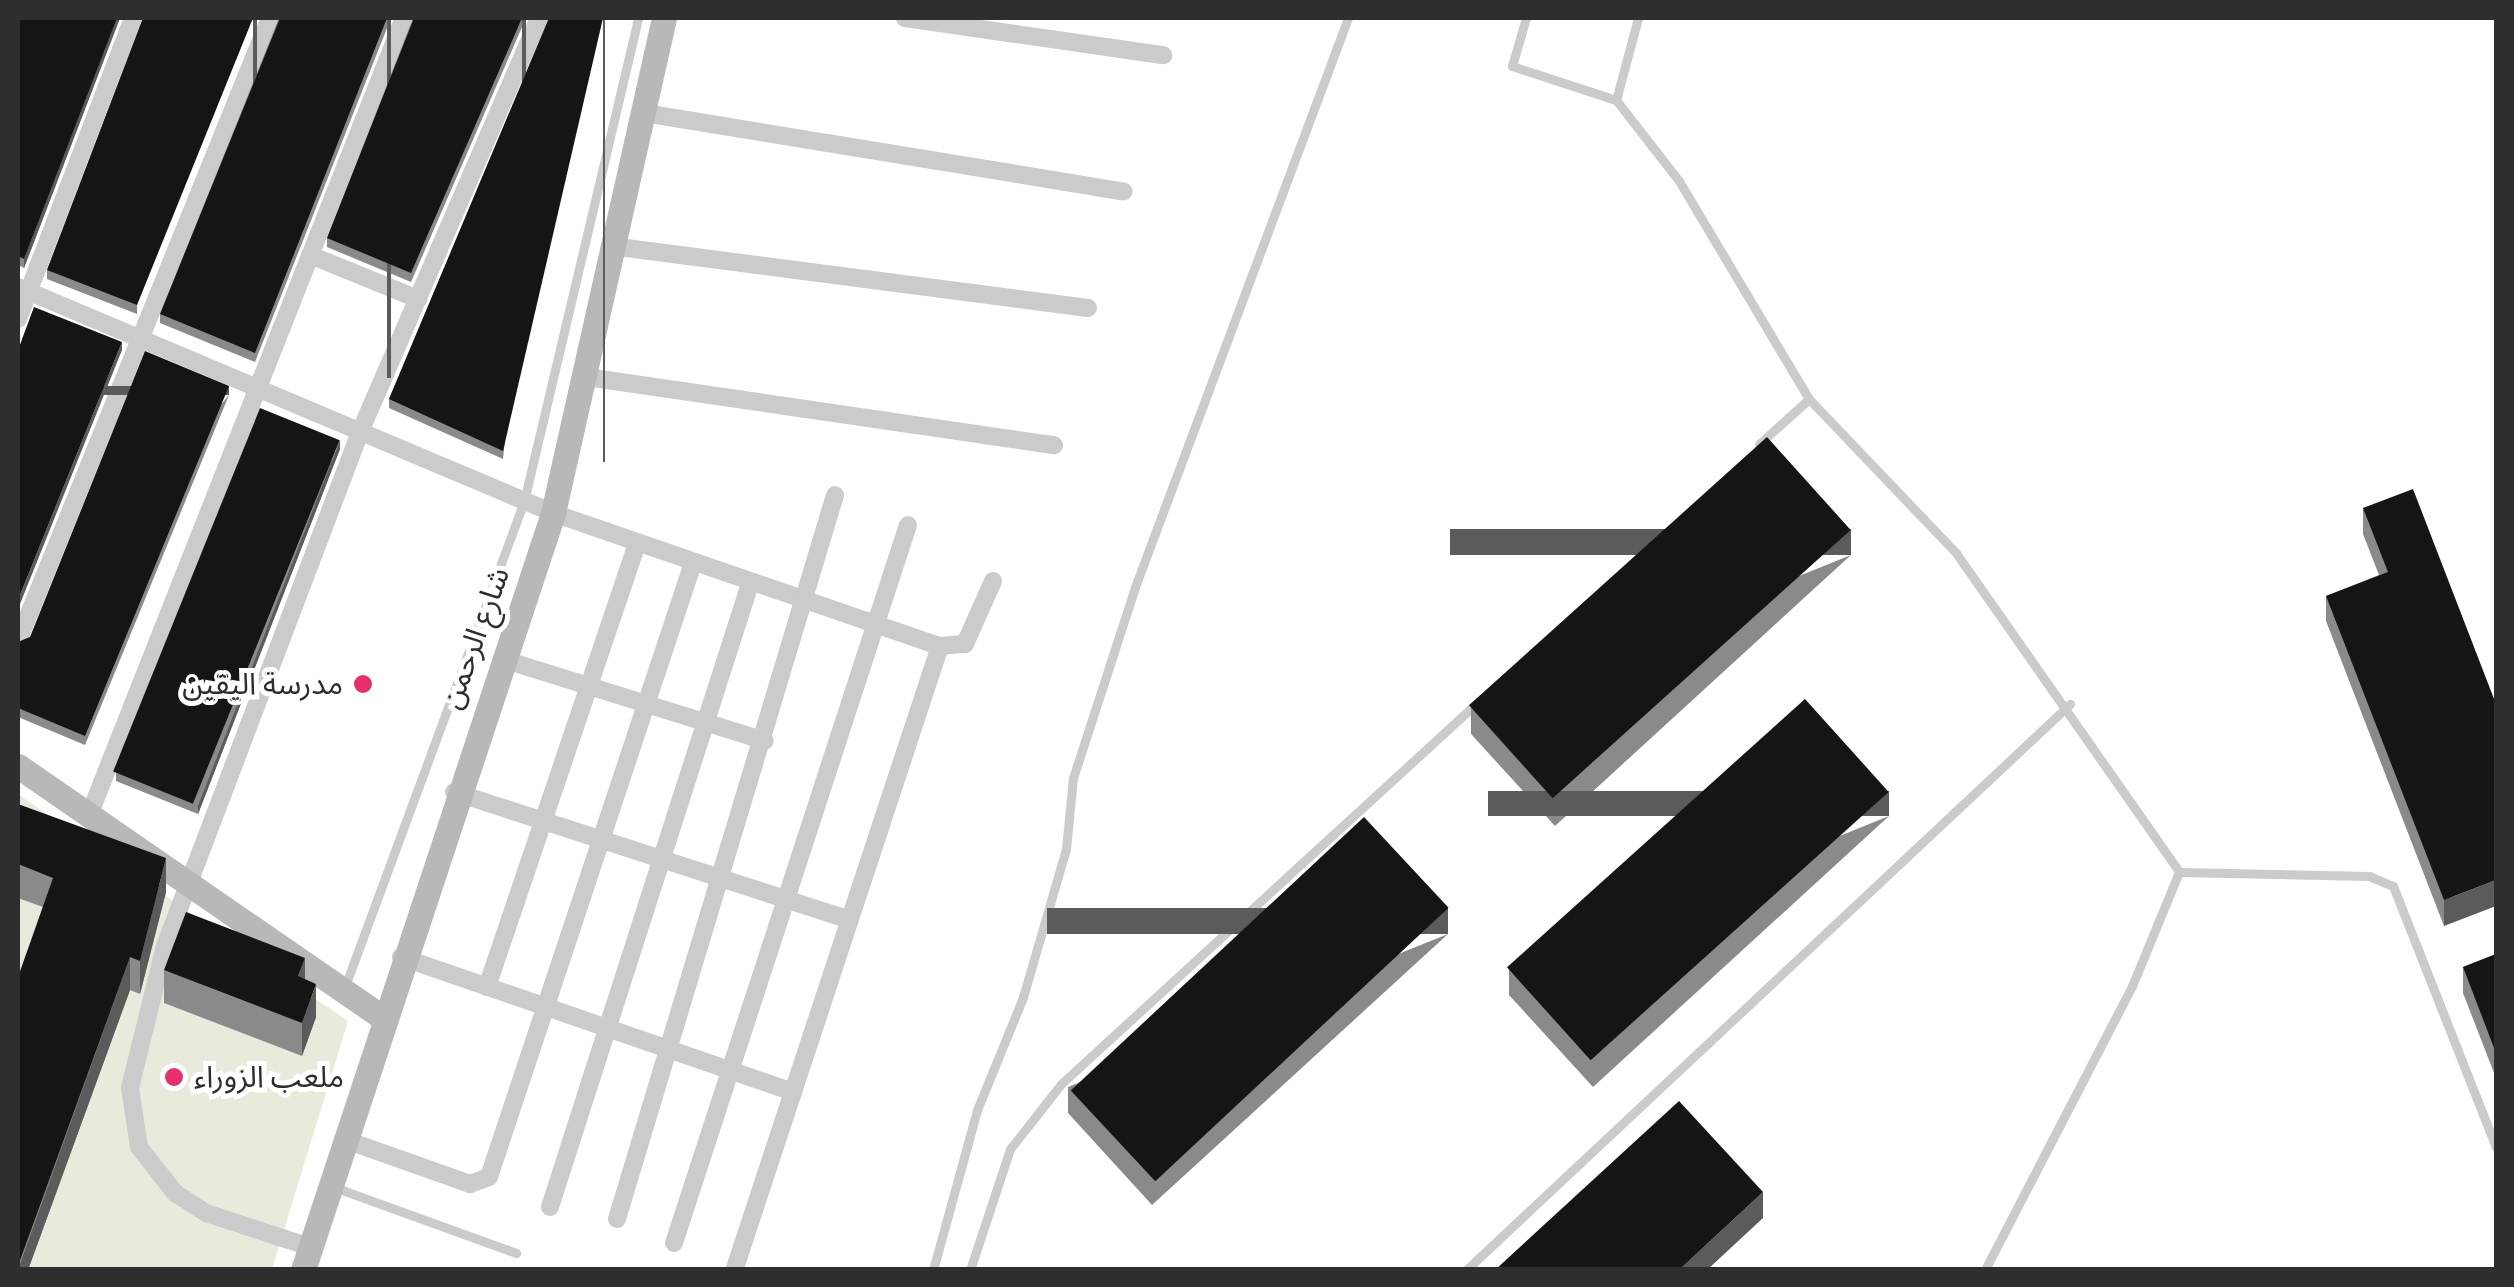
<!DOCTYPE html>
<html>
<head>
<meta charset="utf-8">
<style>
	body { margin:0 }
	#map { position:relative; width:2514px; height:1287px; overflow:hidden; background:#fff; font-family:"Roboto Condensed","Noto Sans Arabic",sans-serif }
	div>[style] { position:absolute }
	.green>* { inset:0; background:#e8ebdc }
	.lane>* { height:9px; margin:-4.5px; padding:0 4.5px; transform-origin:4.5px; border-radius:4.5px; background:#cbcbcb }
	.street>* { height:18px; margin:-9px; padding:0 9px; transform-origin:9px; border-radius:9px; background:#cbcbcb }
	.secondary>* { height:25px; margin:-12.5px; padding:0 12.5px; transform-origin:12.5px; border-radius:12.5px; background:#b8b8b8 }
	.wall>* { inset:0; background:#8a8a8a }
	.shaded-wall>* { inset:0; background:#5b5b5b; transform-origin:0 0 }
	.building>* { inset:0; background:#151515; transform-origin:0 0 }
	.dots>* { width:28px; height:28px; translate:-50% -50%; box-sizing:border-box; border:5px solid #fff; border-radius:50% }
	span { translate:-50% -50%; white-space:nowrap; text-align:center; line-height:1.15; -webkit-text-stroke:10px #fff; paint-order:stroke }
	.street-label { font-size:30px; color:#2e2e2e }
	.poi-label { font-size:30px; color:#2e2e2e }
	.right { translate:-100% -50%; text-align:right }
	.left { translate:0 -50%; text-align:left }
	.frame { position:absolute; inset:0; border:20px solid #2e2e2e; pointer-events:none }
</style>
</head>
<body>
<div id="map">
	<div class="green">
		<i style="clip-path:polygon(18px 794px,348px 1021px,272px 1269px,18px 1269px)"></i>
	</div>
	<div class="lane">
		<i style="left:1526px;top:18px;width:50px;rotate:106.3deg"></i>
		<i style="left:1512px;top:66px;width:109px;rotate:18.1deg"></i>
		<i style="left:1638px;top:18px;width:85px;rotate:105deg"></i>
		<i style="left:1616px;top:100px;width:103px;rotate:52.1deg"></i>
		<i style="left:1679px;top:181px;width:254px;rotate:59.2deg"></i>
		<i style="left:1809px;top:399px;width:213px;rotate:46.3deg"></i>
		<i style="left:1956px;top:553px;width:389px;rotate:55deg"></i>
		<i style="left:2179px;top:872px;width:123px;rotate:112.4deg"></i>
		<i style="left:2132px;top:986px;width:320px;rotate:117.4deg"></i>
		<i style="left:1759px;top:444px;width:67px;rotate:-42deg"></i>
		<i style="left:2179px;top:872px;width:190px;rotate:1.2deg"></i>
		<i style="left:2369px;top:876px;width:26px;rotate:23deg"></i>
		<i style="left:2393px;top:886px;width:281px;rotate:68.5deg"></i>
		<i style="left:344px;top:989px;width:520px;rotate:-69.75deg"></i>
		<i style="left:524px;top:501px;width:496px;rotate:-76.7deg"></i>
		<i style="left:331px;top:1186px;width:197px;rotate:19.9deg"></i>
		<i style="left:933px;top:1270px;width:166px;rotate:-74.6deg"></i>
		<i style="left:977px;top:1110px;width:122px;rotate:-67.8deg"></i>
		<i style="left:1023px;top:997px;width:154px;rotate:-73.8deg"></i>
		<i style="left:1066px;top:849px;width:71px;rotate:-84.4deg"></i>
		<i style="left:1073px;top:778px;width:201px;rotate:-72deg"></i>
		<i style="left:1135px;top:587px;width:608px;rotate:-69.48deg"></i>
		<i style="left:970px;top:1270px;width:127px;rotate:-71.7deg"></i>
		<i style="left:1010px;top:1149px;width:83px;rotate:-51.9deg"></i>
		<i style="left:1061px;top:1084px;width:567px;rotate:-42.5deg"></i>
		<i style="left:1466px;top:1270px;width:828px;rotate:-43.14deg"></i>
	</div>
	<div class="street">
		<i style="left:905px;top:18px;width:261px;rotate:8.2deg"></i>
		<i style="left:644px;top:113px;width:486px;rotate:9.3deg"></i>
		<i style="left:611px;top:246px;width:481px;rotate:7.4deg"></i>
		<i style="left:310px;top:255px;width:117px;rotate:22.2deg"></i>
		<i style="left:18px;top:287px;width:581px;rotate:22.9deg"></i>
		<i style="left:553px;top:513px;width:409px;rotate:19deg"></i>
		<i style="left:940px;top:646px;width:655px;rotate:108.24deg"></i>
		<i style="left:18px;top:319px;width:322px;rotate:-69.1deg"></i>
		<i style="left:586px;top:377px;width:473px;rotate:8.3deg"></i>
		<i style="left:18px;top:641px;width:672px;rotate:-67.98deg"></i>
		<i style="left:940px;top:646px;width:25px;rotate:-5deg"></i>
		<i style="left:965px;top:644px;width:69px;rotate:-66deg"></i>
		<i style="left:502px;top:659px;width:275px;rotate:17.3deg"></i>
		<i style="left:454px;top:792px;width:411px;rotate:17.9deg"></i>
		<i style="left:88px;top:818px;width:860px;rotate:-68.45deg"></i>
		<i style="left:401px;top:957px;width:415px;rotate:19deg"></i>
		<i style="left:487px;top:987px;width:468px;rotate:-71.3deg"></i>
		<i style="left:343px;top:1139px;width:135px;rotate:19.5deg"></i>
		<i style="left:470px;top:1184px;width:20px;rotate:-20deg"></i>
		<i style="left:489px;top:1177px;width:644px;rotate:-71.62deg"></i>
		<i style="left:550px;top:1207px;width:651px;rotate:-72.21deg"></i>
		<i style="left:617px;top:1219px;width:756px;rotate:-73.24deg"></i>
		<i style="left:674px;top:1243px;width:755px;rotate:-71.95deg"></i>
		<i style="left:310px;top:1247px;width:109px;rotate:-161.9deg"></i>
		<i style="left:206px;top:1213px;width:37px;rotate:-147deg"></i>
		<i style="left:175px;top:1193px;width:58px;rotate:-128deg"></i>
		<i style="left:139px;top:1147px;width:60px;rotate:-98.7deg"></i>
		<i style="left:130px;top:1088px;width:146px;rotate:-76.2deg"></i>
		<i style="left:165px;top:946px;width:550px;rotate:-69.22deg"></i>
		<i style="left:360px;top:432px;width:451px;rotate:-66.6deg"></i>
	</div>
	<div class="secondary">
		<i style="left:18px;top:766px;width:440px;rotate:34.6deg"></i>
		<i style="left:303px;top:1270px;width:797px;rotate:-71.72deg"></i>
		<i style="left:553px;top:513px;width:507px;rotate:-77.36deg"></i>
	</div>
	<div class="wall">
		<i style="clip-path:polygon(18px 18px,120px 18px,24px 268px,18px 265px)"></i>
		<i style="clip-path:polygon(143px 18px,137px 314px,47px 279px,47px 270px)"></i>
		<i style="clip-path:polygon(279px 18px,391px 18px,255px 362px,160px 323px,160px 314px)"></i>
		<i style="clip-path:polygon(413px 18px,526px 18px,411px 282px,327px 247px,327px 238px)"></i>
		<i style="clip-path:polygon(549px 18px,503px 459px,389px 408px,389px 399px)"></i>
		<i style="clip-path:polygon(229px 395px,85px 745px,18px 717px,18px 642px,30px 637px)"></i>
		<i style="clip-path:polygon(340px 449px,198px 814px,116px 781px,116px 773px)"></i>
		<i style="clip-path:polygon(2363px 508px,2496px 704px,2444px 926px,2326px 621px,2326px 596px,2379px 575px,2363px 534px)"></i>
		<i style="clip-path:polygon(1851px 555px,1555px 826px,1471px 734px,1471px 708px)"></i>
		<i style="clip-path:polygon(18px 804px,166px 892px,140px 994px,130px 990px,28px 1270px,18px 1270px,43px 907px,18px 898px)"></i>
		<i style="clip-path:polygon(1889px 816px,1593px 1087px,1509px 995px,1509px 970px)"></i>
		<i style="clip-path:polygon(1448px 934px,1152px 1205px,1068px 1113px,1068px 1087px)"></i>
		<i style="clip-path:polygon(2496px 954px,2496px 1078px,2463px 993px,2463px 967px)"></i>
		<i style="clip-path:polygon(164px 970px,305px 979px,316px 1017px,302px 1056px,164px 1003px)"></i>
	</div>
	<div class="shaded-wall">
		<i style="clip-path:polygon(117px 18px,120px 18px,24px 268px,24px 259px)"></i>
		<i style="left:253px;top:18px;width:4px;height:310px"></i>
		<i style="left:387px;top:18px;width:4px;height:360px"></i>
		<i style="left:522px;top:18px;width:4px;height:278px"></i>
		<i style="left:603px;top:18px;width:2px;height:444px"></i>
		<i style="clip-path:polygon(122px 342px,122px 350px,18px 609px,18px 600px)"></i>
		<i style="left:229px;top:386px;width:9px;height:378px;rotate:90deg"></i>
		<i style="clip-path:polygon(340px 440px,340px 449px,198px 814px,198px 806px)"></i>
		<i style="left:1851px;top:529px;width:26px;height:401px;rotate:90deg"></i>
		<i style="left:1889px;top:791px;width:25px;height:401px;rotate:90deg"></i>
		<i style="clip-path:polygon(166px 858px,166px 892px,140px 994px,140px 961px)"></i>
		<i style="clip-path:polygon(2496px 880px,2496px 906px,2444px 926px,2444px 900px)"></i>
		<i style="left:1448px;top:908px;width:26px;height:401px;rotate:90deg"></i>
		<i style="clip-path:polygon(130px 957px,130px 990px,28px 1270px,18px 1270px)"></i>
		<i style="clip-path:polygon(305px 958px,305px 991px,298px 976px)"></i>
		<i style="clip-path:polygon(316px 984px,316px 1017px,302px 1056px,302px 1023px)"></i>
		<i style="clip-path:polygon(1763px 1192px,1763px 1218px,1707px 1270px,1679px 1270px)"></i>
	</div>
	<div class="building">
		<i style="clip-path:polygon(18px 18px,117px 18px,24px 259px,18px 256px)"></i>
		<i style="clip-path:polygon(143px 18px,253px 18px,137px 305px,47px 270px)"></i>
		<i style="clip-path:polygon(280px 18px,387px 18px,255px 353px,160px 314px)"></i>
		<i style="clip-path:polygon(414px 18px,522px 18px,411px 273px,327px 238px)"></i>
		<i style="clip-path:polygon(549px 18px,603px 18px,503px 451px,389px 399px)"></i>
		<i style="clip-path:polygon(34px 307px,122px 342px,18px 600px,18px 350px)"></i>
		<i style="clip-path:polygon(145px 351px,229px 386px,85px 736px,18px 708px,18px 642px,30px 637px)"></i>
		<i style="left:260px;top:408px;width:86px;height:392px;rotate:22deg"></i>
		<i style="left:1767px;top:437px;width:125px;height:401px;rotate:48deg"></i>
		<i style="clip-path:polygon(2413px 489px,2496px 704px,2496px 880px,2444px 900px,2326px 596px,2388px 572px,2363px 508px)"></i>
		<i style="left:1805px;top:699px;width:125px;height:401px;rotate:48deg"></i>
		<i style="clip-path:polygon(18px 804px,166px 858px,140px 961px,130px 957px,18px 1266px,18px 977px,53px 878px,18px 864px)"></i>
		<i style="left:1364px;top:817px;width:124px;height:401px;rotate:47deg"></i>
		<i style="clip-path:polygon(186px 912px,305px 958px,298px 976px,316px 984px,302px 1023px,164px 970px)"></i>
		<i style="clip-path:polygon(2496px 954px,2496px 1053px,2463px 967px)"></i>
		<i style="clip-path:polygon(1679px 1101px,1763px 1192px,1679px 1270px,1495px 1270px)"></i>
	</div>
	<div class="dots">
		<i style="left:363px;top:684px;background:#e4316e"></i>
		<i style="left:174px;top:1077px;background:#e4316e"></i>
	</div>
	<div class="street-label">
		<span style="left:475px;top:638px;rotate:-70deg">شارع الرحمن</span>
	</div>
	<div class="poi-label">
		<span class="right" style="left:343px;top:684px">مدرسة اليقين</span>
		<span class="left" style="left:194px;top:1077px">ملعب الزوراء</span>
	</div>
	<div class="frame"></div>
</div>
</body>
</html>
